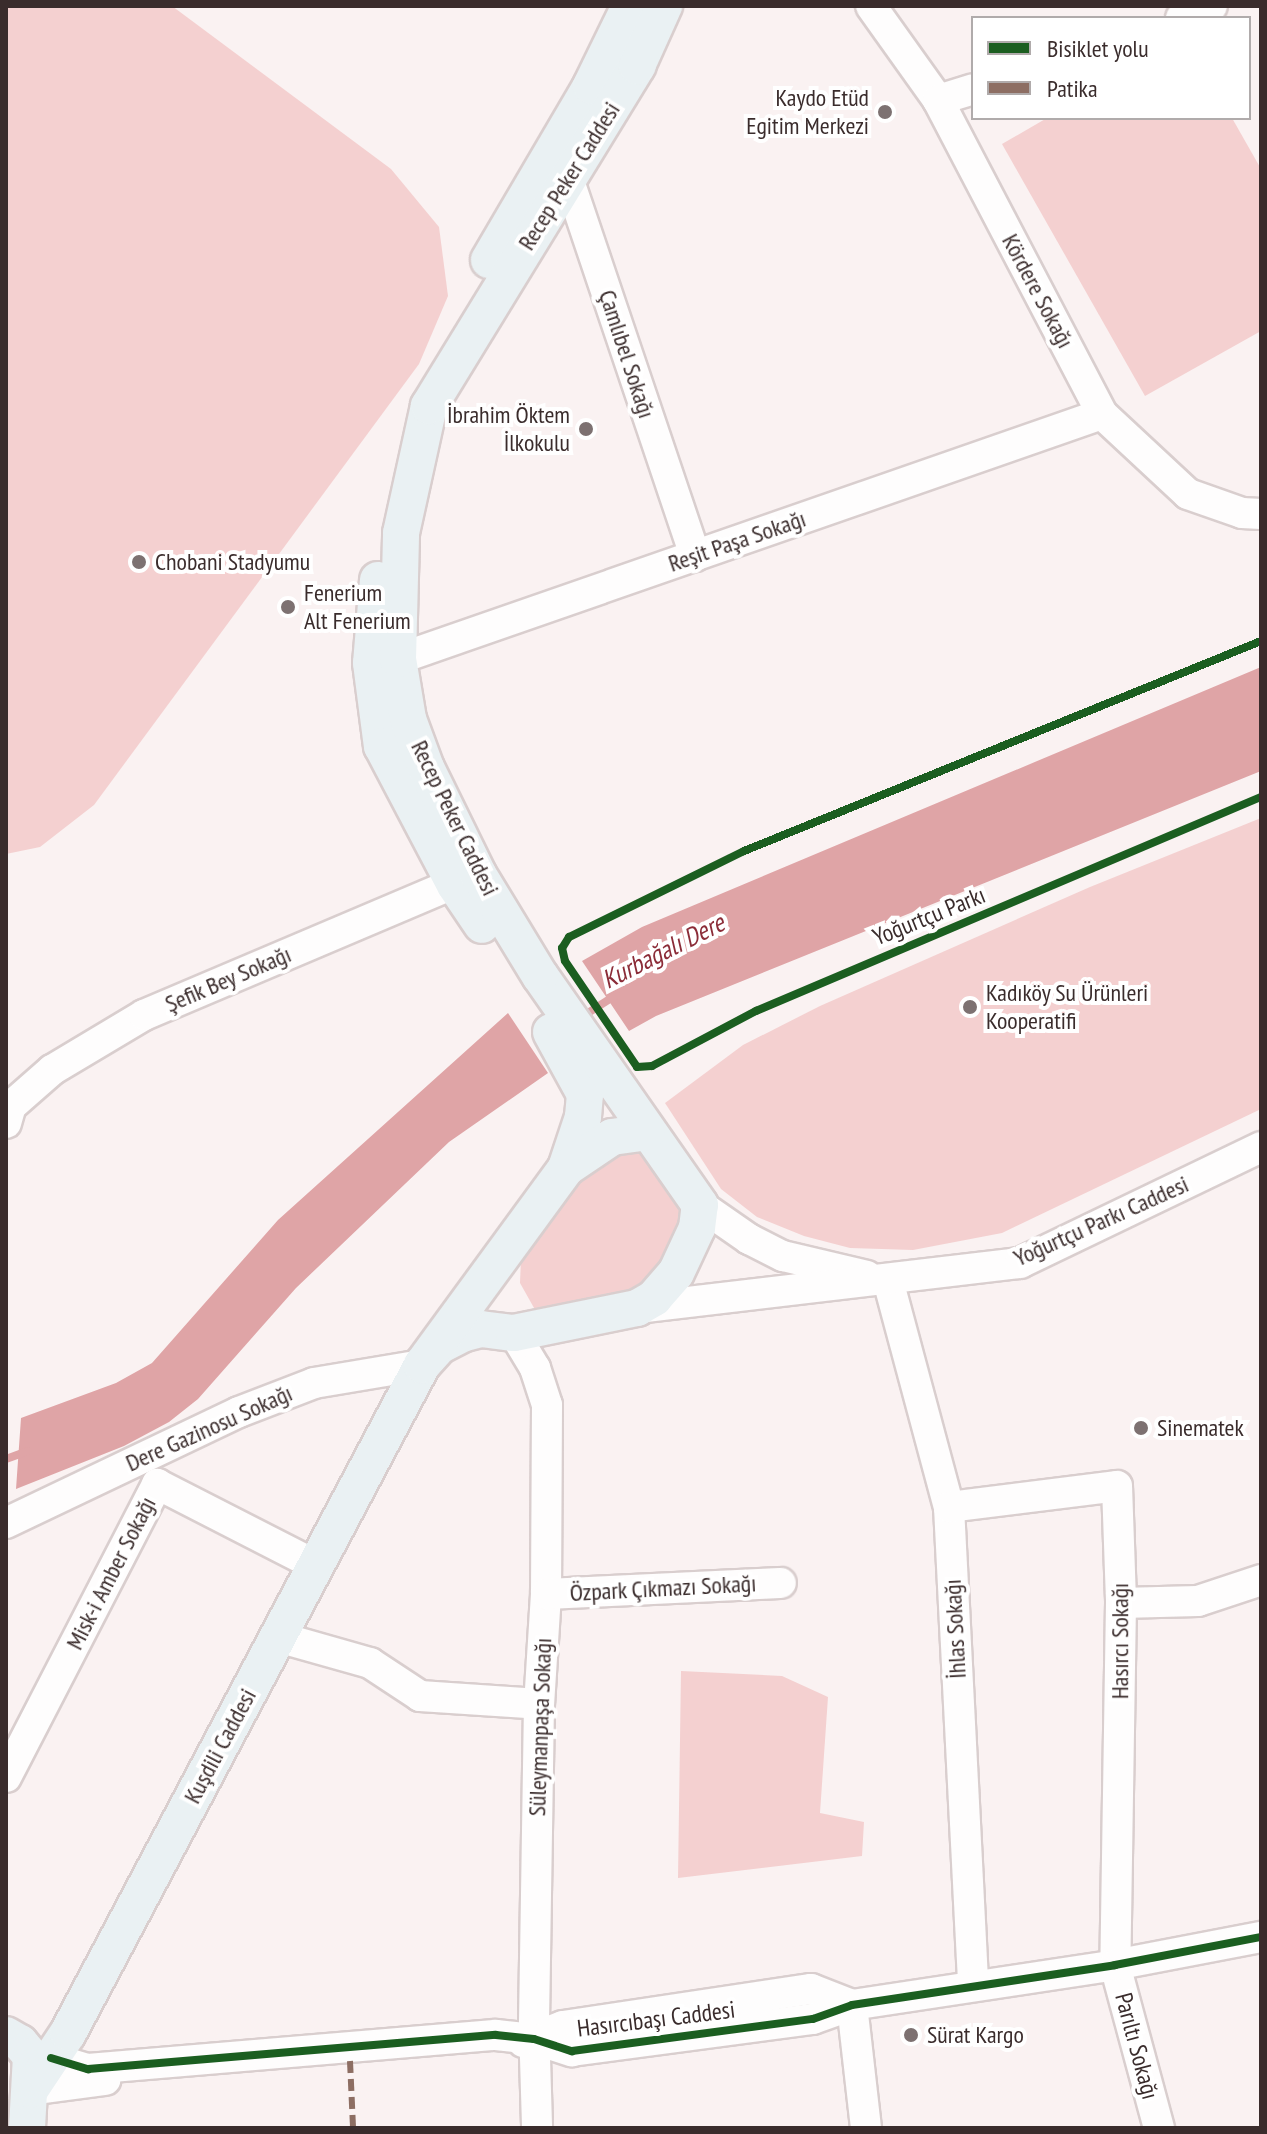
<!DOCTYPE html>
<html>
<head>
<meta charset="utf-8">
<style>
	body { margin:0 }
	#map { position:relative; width:1267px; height:2134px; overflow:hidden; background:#faf2f2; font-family:"PT Sans Narrow",sans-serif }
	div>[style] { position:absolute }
	.green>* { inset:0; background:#f4d0d0 }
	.water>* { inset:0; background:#dfa4a6 }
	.stream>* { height:8px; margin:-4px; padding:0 4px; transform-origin:4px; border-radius:4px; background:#dfa4a6 }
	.roads { filter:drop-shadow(2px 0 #d9cece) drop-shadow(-2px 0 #d9cece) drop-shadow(0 2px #d9cece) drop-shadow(0 -2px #d9cece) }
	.minor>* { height:30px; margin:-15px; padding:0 15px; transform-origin:15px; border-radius:15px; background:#fefdfd }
	.major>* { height:36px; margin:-18px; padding:0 18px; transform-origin:18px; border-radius:18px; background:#eaf1f3 }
	.quiet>* { height:6px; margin-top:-3px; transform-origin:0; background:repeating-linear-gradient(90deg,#8d6e63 0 12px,transparent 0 18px) }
	.cycleway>* { height:8px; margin:-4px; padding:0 4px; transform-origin:4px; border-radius:4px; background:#1b5e20 }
	.dots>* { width:22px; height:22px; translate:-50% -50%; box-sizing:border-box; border:4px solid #fff; border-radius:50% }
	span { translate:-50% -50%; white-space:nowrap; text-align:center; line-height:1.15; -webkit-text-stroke:8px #fff; paint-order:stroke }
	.poi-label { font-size:24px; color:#3a2c2c }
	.right { translate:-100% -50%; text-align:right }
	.left { translate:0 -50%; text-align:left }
	.street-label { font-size:24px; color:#3a2c2c }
	.water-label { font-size:26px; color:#8b2c38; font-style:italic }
	.frame { position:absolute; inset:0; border:8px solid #3a2c2c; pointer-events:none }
	.legend { position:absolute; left:971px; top:16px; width:280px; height:104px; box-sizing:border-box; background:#fff; border:2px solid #b0abab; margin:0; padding:10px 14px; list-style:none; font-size:24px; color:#3a2c2c }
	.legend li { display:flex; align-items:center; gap:16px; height:40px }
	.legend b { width:40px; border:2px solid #b0abab }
</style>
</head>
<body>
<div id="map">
	<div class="green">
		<i style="clip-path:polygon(6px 6px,172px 6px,391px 169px,439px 227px,448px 296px,419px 364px,94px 805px,40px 847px,6px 854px)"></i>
		<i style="clip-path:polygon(1047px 118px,1232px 118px,1261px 169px,1261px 331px,1145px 396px,1002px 144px)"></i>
		<i style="clip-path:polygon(1261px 818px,1261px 1109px,1002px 1233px,913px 1250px,850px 1248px,804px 1236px,757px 1217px,721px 1189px,665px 1103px,743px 1045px,820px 1006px,1090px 887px)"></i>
		<i style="clip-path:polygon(643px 1139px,689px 1201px,650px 1294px,538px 1315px,520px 1283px,521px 1258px,587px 1167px)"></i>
		<i style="clip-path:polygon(681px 1671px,782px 1676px,828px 1697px,820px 1813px,864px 1822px,862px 1856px,678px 1878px)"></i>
	</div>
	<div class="water">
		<i style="clip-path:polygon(1261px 667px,1261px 771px,656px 1016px,629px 1031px,582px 961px,642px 927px)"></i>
		<i style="clip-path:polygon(508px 1013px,548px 1073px,449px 1142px,296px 1288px,198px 1399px,169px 1422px,124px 1446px,16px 1489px,21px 1418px,116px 1383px,152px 1363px,278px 1220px)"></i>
	</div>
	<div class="stream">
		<i style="left:580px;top:1018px;width:43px;rotate:-32.6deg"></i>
		<i style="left:6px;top:1459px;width:23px;rotate:-20deg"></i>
	</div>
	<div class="roads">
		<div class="minor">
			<i style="left:871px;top:6px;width:115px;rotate:54.5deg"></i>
			<i style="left:938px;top:100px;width:354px;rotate:62.4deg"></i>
			<i style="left:1102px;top:414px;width:117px;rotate:42.9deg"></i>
			<i style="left:1188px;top:494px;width:57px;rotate:19.4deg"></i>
			<i style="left:1242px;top:513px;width:19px;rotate:3deg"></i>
			<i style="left:1181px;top:18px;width:33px;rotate:-21deg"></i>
			<i style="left:938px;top:100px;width:37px;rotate:-17deg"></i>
			<i style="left:555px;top:170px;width:15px;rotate:32deg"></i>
			<i style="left:568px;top:178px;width:399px;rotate:71.4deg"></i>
			<i style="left:377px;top:662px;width:21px;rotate:-8deg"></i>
			<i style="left:398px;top:659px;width:745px;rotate:-19.19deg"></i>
			<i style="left:6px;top:1123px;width:18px;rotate:-74deg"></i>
			<i style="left:11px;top:1106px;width:55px;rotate:-41.3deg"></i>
			<i style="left:52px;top:1070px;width:107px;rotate:-30.9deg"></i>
			<i style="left:144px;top:1015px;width:361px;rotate:-23deg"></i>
			<i style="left:700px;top:1205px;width:60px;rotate:34.8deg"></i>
			<i style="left:749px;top:1239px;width:38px;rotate:27deg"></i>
			<i style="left:783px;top:1256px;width:86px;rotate:13.4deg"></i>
			<i style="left:888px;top:1280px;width:235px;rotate:75deg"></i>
			<i style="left:949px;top:1507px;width:479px;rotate:87.1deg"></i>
			<i style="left:637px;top:1308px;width:386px;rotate:-6.7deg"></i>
			<i style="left:1020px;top:1263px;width:267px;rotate:-25.7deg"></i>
			<i style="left:514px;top:1333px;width:41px;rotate:59deg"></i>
			<i style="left:535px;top:1368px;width:39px;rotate:72deg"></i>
			<i style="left:547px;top:1405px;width:189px;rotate:90.3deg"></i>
			<i style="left:546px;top:1594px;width:110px;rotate:93.6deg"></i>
			<i style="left:539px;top:1704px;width:320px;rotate:90.9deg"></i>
			<i style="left:534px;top:2024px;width:104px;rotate:88.3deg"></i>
			<i style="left:949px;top:1507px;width:169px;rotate:-7.1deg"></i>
			<i style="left:1117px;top:1486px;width:117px;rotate:88deg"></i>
			<i style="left:1121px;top:1603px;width:362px;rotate:90.9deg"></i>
			<i style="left:1115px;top:1965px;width:169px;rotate:74.9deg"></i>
			<i style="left:6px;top:1523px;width:258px;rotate:-25.5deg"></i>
			<i style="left:239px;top:1412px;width:80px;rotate:-21.1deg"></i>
			<i style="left:314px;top:1383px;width:109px;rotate:-9.5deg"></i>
			<i style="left:546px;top:1594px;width:235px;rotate:-2.7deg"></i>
			<i style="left:1121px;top:1603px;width:77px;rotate:-1.5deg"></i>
			<i style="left:1198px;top:1601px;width:66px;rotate:-18.4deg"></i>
			<i style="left:278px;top:1637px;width:96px;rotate:15.8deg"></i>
			<i style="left:370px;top:1663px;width:60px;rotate:33.4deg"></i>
			<i style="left:420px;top:1696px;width:119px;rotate:3.8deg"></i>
			<i style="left:6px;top:1777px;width:330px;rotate:-62.7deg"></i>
			<i style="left:157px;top:1484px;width:178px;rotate:27.1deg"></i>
			<i style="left:852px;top:2005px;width:124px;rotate:83.5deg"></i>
			<i style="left:523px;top:2042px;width:43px;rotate:-21.8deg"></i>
			<i style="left:563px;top:2026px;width:251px;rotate:-8.5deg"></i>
			<i style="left:811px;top:1989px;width:44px;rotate:21.3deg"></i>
			<i style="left:51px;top:2058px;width:39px;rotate:17deg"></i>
			<i style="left:88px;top:2069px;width:409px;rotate:-4.8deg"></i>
			<i style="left:496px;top:2035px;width:38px;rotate:6deg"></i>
			<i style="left:534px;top:2039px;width:40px;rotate:18deg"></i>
			<i style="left:572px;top:2051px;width:243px;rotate:-7.6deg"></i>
			<i style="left:813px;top:2019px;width:41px;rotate:-19.7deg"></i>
			<i style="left:852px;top:2005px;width:266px;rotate:-8.6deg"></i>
			<i style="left:1115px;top:1965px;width:149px;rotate:-10.9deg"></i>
			<i style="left:30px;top:2090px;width:76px;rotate:-7.6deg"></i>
		</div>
		<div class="major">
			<i style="left:489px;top:260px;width:202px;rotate:-59.6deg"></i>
			<i style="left:591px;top:86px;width:89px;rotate:-64deg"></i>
			<i style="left:378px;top:580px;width:83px;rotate:94.8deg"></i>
			<i style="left:371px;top:663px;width:84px;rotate:82.5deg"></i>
			<i style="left:382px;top:746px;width:157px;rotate:62.3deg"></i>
			<i style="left:455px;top:885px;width:48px;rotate:56deg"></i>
			<i style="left:551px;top:1032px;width:71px;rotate:61.3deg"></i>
			<i style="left:585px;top:1094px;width:23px;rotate:95deg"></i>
			<i style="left:583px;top:1117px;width:54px;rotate:108.4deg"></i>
			<i style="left:422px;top:1365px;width:25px;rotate:-48deg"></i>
			<i style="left:439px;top:1346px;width:29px;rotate:-27deg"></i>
			<i style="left:465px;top:1333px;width:16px;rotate:-14deg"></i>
			<i style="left:481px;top:1329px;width:33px;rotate:7deg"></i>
			<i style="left:514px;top:1333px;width:126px;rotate:-11.5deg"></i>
			<i style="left:637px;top:1308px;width:20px;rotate:-30deg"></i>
			<i style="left:654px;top:1298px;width:33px;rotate:-49deg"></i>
			<i style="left:676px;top:1273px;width:50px;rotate:-65deg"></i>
			<i style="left:697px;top:1228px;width:23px;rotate:-83deg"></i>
			<i style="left:700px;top:1205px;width:279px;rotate:-124.9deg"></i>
			<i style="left:540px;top:976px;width:119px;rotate:-121.3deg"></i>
			<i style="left:478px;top:874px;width:118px;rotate:-116.1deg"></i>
			<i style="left:426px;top:768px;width:52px;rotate:-110.2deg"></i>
			<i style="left:408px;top:719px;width:61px;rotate:-99.5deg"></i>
			<i style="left:398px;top:659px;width:126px;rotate:-88.6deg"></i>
			<i style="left:401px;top:533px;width:130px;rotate:-77.6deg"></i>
			<i style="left:429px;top:406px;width:399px;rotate:-58.5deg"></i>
			<i style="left:637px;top:66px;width:66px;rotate:-65.8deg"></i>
			<i style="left:6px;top:2035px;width:16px;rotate:30deg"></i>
			<i style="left:20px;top:2043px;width:17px;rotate:50deg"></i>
			<i style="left:31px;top:2056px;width:72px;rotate:93.2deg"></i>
			<i style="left:30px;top:2090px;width:69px;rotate:-56.3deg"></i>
			<i style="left:68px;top:2033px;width:756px;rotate:-62.08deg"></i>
			<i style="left:422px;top:1365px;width:244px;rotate:-53.8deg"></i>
			<i style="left:566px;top:1168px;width:55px;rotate:-34deg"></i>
			<i style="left:612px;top:1137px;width:35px;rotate:-8deg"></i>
		</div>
	</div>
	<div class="quiet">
		<i style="left:350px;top:2061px;width:67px;rotate:87.4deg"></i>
	</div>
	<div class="cycleway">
		<i style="left:1261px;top:641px;width:558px;rotate:157.89deg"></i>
		<i style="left:744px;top:851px;width:195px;rotate:153.8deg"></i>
		<i style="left:569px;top:937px;width:13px;rotate:122deg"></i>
		<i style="left:562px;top:948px;width:13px;rotate:77deg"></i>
		<i style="left:565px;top:961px;width:128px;rotate:55.8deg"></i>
		<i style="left:637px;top:1067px;width:15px;rotate:-4deg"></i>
		<i style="left:652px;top:1066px;width:118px;rotate:-27.9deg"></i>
		<i style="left:756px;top:1011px;width:548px;rotate:-22.97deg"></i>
		<i style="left:51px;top:2058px;width:39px;rotate:17deg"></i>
		<i style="left:88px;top:2069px;width:409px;rotate:-4.8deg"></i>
		<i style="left:496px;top:2035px;width:38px;rotate:6deg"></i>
		<i style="left:534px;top:2039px;width:40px;rotate:18deg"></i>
		<i style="left:572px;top:2051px;width:243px;rotate:-7.6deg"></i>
		<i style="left:813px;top:2019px;width:41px;rotate:-19.7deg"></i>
		<i style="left:852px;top:2005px;width:266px;rotate:-8.6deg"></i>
		<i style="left:1115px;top:1965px;width:149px;rotate:-10.9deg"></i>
	</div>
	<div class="dots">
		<i style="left:885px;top:112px;background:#7d7171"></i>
		<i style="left:586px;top:429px;background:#7d7171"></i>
		<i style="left:139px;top:562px;background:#7d7171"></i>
		<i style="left:288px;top:607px;background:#7d7171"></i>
		<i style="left:970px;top:1007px;background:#7d7171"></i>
		<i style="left:1141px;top:1428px;background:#7d7171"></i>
		<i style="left:911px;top:2035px;background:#7d7171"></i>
	</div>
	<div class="poi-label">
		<span class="right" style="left:869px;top:112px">Kaydo Etüd<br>Egitim Merkezi</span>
		<span class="right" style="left:570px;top:429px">İbrahim Öktem<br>İlkokulu</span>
		<span class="left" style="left:155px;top:562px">Chobani Stadyumu</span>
		<span class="left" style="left:304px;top:607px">Fenerium<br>Alt Fenerium</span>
		<span class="left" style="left:986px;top:1007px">Kadıköy Su Ürünleri<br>Kooperatifi</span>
		<span class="left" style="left:1157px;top:1428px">Sinematek</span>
		<span class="left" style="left:927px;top:2035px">Sürat Kargo</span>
	</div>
	<div class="street-label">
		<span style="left:569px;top:176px;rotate:-58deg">Recep Peker Caddesi</span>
		<span style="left:1038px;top:291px;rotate:62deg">Kördere Sokağı</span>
		<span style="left:627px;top:354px;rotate:72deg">Çamlıbel Sokağı</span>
		<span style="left:737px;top:541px;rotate:-19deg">Reşit Paşa Sokağı</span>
		<span style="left:455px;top:818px;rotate:64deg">Recep Peker Caddesi</span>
		<span style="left:929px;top:916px;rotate:-22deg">Yoğurtçu Parkı</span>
		<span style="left:228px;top:979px;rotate:-23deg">Şefik Bey Sokağı</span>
		<span style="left:1101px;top:1221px;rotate:-24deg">Yoğurtçu Parkı Caddesi</span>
		<span style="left:209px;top:1428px;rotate:-24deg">Dere Gazinosu Sokağı</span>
		<span style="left:111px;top:1573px;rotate:-63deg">Misk-i Amber Sokağı</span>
		<span style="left:663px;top:1588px;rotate:-3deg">Özpark Çıkmazı Sokağı</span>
		<span style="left:955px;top:1629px;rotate:-93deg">İhlas Sokağı</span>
		<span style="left:1120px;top:1641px;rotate:-90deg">Hasırcı Sokağı</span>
		<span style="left:540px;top:1727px;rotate:-88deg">Süleymanpaşa Sokağı</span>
		<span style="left:220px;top:1746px;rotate:-62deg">Kuşdili Caddesi</span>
		<span style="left:656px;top:2019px;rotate:-7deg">Hasırcıbaşı Caddesi</span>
		<span style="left:1137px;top:2046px;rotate:75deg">Parıltı Sokağı</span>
	</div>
	<div class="water-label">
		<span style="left:663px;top:951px;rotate:-27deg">Kurbağalı Dere</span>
	</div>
	<div class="frame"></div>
	<ul class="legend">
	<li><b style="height:10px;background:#1b5e20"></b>Bisiklet yolu</li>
	<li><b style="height:10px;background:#8d6e63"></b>Patika</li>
	</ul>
</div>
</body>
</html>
